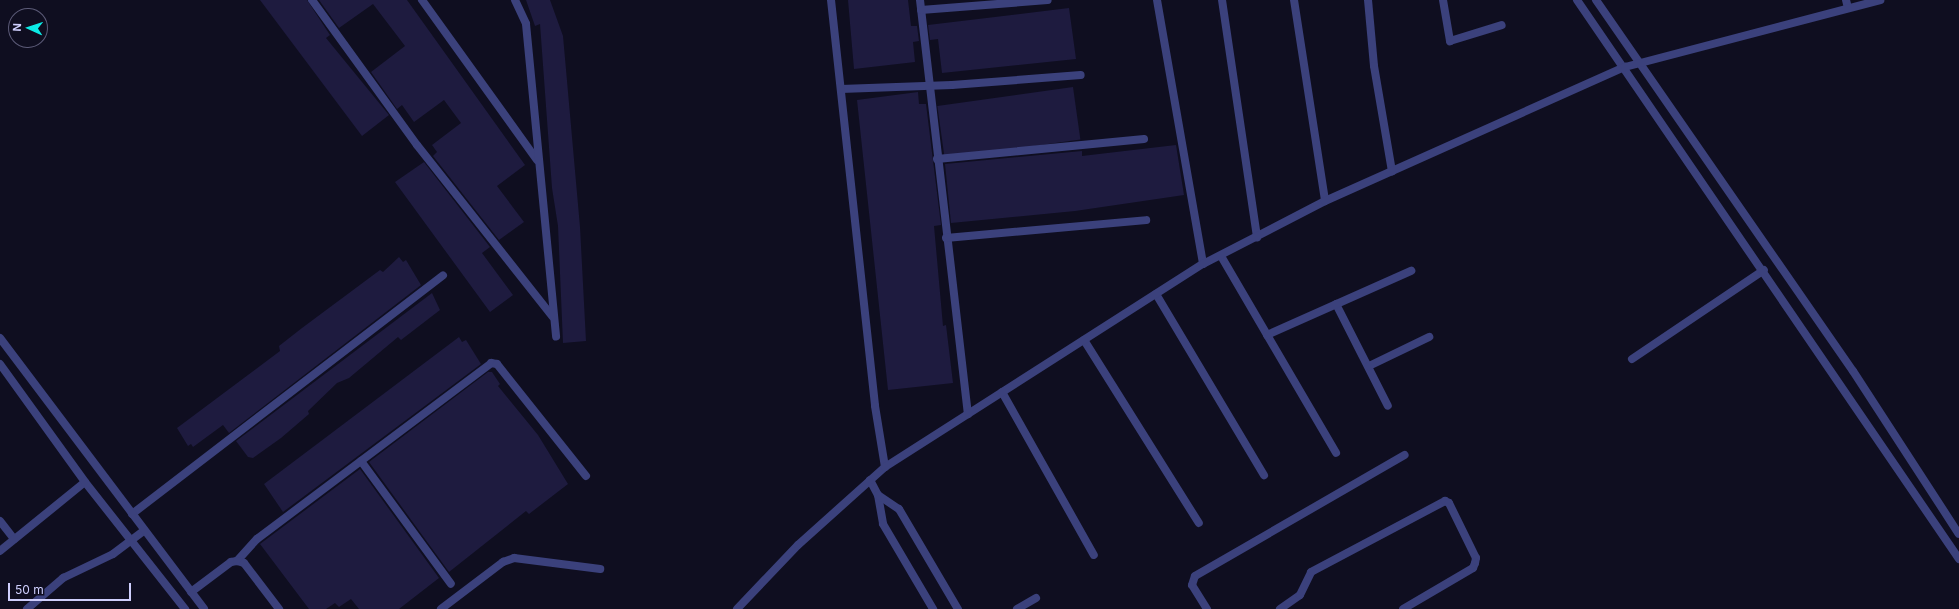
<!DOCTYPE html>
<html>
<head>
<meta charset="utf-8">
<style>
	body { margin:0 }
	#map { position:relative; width:1959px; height:609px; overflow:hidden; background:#0f0e20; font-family:Inter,sans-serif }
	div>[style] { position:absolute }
	.building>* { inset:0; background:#1e1b3f; transform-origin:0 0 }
	.service>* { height:8px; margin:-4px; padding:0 4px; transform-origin:4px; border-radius:4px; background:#3b417c }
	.minor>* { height:8px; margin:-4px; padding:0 4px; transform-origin:4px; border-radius:4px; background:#3b417c }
	.tertiary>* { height:8px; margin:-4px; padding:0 4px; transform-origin:4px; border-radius:4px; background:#3b417c }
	span { translate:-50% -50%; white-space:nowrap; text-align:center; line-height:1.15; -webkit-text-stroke:3px #0f0e20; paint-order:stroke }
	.north { position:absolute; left:8px; top:8px; width:40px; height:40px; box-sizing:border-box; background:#0f0e20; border:1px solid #5c5b78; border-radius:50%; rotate:273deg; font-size:11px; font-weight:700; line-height:16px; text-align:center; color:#cfcffd }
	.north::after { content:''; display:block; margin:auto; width:14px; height:18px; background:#0cebe6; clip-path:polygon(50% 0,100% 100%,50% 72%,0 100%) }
	.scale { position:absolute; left:8px; top:583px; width:123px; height:18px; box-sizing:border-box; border:2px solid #cfcffd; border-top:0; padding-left:5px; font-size:12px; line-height:14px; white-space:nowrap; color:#cfcffd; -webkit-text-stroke:3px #0f0e20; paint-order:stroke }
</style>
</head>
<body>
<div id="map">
	<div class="building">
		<i style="clip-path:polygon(260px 0,307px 0,330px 35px,326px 38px,389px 115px,362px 136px)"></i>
		<i style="clip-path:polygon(319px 0,407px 0,525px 165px,497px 186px,524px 222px,499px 240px,433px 156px,437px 152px,432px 145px,461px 123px,444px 100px,414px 122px,402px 105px,397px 109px,371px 72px,405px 46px,373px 4px,339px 28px)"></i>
		<i style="clip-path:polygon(526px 0,550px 0,563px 36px,580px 227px,586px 341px,563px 343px,558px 226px,552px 188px,540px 24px,535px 26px)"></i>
		<i style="clip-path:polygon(848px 0,908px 0,911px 26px,917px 26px,919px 41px,913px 42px,915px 62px,854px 69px)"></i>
		<i style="clip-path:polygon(1069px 8px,1076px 59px,942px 73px,938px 39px,930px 40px,928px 25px)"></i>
		<i style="left:1073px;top:87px;width:53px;height:137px;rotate:82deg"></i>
		<i style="clip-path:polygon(918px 92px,919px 104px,926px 104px,941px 225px,934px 226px,943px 326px,946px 325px,953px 383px,888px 390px,857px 100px)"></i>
		<i style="clip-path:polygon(1176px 145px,1184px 195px,1075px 211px,951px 223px,945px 164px,1082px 151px,1082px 156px)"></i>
		<i style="clip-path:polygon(424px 162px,490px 247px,482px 253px,513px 295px,490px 312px,395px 182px)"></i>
		<i style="clip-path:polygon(399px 257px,403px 262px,406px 260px,421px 285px,229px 433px,223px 425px,193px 447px,191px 444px,188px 446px,177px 428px,280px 351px,279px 346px,302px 328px,380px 270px,383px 272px)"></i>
		<i style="clip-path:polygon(432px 293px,440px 310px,401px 340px,398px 337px,349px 378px,337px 383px,308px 411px,309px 414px,281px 438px,253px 458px,248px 457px,236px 441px)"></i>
		<i style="clip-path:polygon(459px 337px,462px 342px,466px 340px,481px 364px,283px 512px,264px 484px)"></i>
		<i style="clip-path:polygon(488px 372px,492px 372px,500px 384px,498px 386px,538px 435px,568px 484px,529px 514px,526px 511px,449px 572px,369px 462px)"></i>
		<i style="clip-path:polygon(360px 469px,439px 578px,399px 609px,359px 609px,351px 599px,339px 607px,335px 603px,326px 609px,309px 609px,260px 544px)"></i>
	</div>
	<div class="service">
		<i style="left:1632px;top:359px;width:159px;rotate:-34deg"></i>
		<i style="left:27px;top:609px;width:48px;rotate:-40.7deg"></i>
		<i style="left:63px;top:578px;width:55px;rotate:-25.6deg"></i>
		<i style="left:113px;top:554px;width:39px;rotate:-37deg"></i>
		<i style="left:441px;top:609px;width:78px;rotate:-37.2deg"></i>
		<i style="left:503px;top:562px;width:12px;rotate:-20deg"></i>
		<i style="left:514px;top:558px;width:87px;rotate:7.3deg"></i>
	</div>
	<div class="minor">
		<i style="left:312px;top:0;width:179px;rotate:54.1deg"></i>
		<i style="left:417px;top:145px;width:219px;rotate:51.7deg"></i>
		<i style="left:422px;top:0;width:197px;rotate:54.3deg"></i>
		<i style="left:515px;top:0;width:26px;rotate:65deg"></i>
		<i style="left:526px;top:24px;width:314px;rotate:84.5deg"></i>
		<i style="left:920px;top:0;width:417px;rotate:83.4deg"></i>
		<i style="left:1157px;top:0;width:268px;rotate:80.1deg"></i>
		<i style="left:1222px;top:0;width:240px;rotate:81.6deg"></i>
		<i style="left:1294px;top:0;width:203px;rotate:81.2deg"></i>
		<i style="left:1368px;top:0;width:66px;rotate:84.8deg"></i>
		<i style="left:1374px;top:66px;width:107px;rotate:80.3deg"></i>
		<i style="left:1443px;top:0;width:42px;rotate:80.3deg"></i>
		<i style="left:1450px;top:41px;width:54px;rotate:-17.1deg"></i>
		<i style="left:1846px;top:0;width:8px;rotate:76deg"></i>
		<i style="left:921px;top:10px;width:127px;rotate:-4.5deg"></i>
		<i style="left:841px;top:89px;width:111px;rotate:-2.1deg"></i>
		<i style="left:952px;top:85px;width:129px;rotate:-4.4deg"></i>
		<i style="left:937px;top:159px;width:208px;rotate:-5.5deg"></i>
		<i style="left:946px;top:238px;width:201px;rotate:-5.1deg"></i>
		<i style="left:1221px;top:256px;width:228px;rotate:59.7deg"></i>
		<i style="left:1156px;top:294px;width:211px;rotate:59.2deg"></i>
		<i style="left:1336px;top:304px;width:114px;rotate:63deg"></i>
		<i style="left:1267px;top:335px;width:158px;rotate:-24deg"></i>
		<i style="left:1084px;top:340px;width:216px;rotate:57.9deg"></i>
		<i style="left:1369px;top:366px;width:67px;rotate:-25.8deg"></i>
		<i style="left:1002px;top:392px;width:187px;rotate:60.6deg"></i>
		<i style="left:361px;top:461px;width:152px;rotate:53.8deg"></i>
		<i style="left:870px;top:480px;width:17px;rotate:62deg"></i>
		<i style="left:878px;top:495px;width:29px;rotate:80deg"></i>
		<i style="left:883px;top:524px;width:99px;rotate:59.5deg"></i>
		<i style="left:878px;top:495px;width:25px;rotate:34deg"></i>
		<i style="left:899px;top:509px;width:116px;rotate:59.5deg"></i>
		<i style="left:132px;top:514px;width:392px;rotate:-37.5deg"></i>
		<i style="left:0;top:521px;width:23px;rotate:52deg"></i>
		<i style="left:0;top:551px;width:109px;rotate:-39.1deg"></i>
		<i style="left:237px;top:561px;width:30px;rotate:-48deg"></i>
		<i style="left:257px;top:539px;width:293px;rotate:-36.9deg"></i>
		<i style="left:491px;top:363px;width:6px;rotate:9deg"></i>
		<i style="left:497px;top:364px;width:143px;rotate:51.5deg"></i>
		<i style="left:191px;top:592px;width:50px;rotate:-36.9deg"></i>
		<i style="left:231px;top:562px;width:6px;rotate:-9deg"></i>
		<i style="left:237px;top:561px;width:7px;rotate:16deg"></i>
		<i style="left:244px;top:563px;width:58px;rotate:52.7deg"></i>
		<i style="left:1017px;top:609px;width:22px;rotate:-30deg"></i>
		<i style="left:1207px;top:609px;width:28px;rotate:-122deg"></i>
		<i style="left:1192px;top:585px;width:9px;rotate:-72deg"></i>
		<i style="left:1195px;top:576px;width:242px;rotate:-30deg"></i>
		<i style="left:1280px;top:609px;width:24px;rotate:-35deg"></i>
		<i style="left:1300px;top:595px;width:25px;rotate:-64deg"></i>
		<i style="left:1311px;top:572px;width:152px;rotate:-27.9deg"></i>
		<i style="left:1445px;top:501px;width:4px;rotate:27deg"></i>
		<i style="left:1449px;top:503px;width:61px;rotate:63.9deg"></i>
		<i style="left:1476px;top:558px;width:5px;rotate:101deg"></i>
		<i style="left:1475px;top:563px;width:5px;rotate:112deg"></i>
		<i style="left:1473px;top:568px;width:81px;rotate:149.6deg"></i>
	</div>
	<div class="tertiary">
		<i style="left:831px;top:0;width:408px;rotate:83.8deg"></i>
		<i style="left:875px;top:406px;width:62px;rotate:80.7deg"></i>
		<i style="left:1577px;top:0;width:677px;rotate:55.65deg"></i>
		<i style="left:1596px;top:0;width:451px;rotate:55.3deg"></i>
		<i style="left:1853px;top:371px;width:194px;rotate:57deg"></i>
		<i style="left:0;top:338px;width:339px;rotate:53deg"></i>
		<i style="left:0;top:364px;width:145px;rotate:54.2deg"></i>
		<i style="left:85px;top:482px;width:162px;rotate:51.8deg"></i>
		<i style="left:737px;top:609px;width:88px;rotate:-46.4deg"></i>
		<i style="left:798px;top:545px;width:117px;rotate:-41.9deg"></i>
		<i style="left:885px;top:467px;width:377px;rotate:-32.6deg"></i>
		<i style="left:1203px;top:264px;width:137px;rotate:-27.3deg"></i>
		<i style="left:1325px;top:201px;width:329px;rotate:-24.1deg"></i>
		<i style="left:1625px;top:67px;width:264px;rotate:-14.7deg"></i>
	</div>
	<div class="north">N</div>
	<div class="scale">50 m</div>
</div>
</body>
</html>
